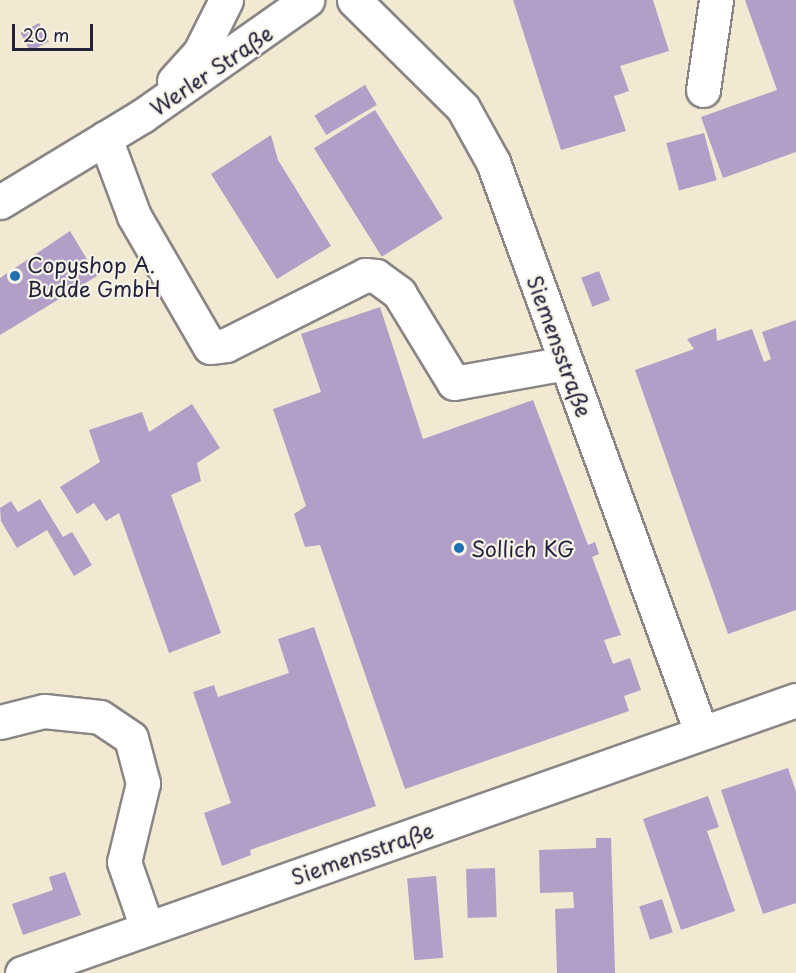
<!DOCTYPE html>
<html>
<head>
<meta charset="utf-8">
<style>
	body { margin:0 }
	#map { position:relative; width:796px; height:973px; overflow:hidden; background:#f1e9d1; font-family:"Playpen Sans",sans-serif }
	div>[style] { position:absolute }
	.building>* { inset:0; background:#b29fc7; transform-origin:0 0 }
	.roads { filter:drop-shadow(2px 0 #8a8686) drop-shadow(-2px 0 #8a8686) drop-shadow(0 2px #8a8686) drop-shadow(0 -2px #8a8686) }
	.minor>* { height:33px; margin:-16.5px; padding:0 16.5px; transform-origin:16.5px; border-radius:16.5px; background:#fff }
	.major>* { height:33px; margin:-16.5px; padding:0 16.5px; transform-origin:16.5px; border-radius:16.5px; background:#fff }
	.dots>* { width:16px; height:16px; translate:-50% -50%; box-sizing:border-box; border:3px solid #f7f3e8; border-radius:50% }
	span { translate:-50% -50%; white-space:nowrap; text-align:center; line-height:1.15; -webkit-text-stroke:4.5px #f7f3e8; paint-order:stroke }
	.street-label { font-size:21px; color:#22223b }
	.poi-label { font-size:21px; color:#22223b }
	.left { translate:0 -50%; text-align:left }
	.scale { position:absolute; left:12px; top:24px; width:81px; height:27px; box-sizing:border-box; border:3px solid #22223b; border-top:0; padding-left:8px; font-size:18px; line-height:21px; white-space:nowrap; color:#22223b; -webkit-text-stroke:4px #f7f3e8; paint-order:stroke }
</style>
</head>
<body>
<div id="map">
	<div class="building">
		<i style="clip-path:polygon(513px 0,653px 0,669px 51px,620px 66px,629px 91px,614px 96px,626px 131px,561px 150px)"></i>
		<i style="clip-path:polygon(745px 0,796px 0,796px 152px,723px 178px,701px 117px,777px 90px)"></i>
		<i style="left:39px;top:23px;width:21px;height:21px;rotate:62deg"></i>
		<i style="left:365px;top:85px;width:23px;height:59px;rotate:59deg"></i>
		<i style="left:375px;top:110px;width:128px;height:72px;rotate:58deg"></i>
		<i style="left:704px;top:133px;width:49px;height:39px;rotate:75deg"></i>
		<i style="clip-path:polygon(271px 135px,278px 160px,331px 246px,277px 279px,211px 174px)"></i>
		<i style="clip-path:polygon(70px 231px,97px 276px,0 335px,0 278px)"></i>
		<i style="left:599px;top:271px;width:31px;height:19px;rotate:69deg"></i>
		<i style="clip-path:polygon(380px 307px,423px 439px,533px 400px,588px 545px,595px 542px,599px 554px,592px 557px,621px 635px,604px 640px,613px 664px,630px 658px,641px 690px,624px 696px,629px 711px,405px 789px,320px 545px,305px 547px,294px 514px,306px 506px,273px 409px,321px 392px,301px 334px)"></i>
		<i style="clip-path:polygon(796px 320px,796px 610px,728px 634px,635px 370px,694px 349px,687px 339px,716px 328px,717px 341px,752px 329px,764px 362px,771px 359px,762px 332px)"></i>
		<i style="clip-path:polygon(192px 404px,220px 448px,197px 463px,201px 481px,171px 495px,221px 633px,169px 653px,119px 513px,106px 521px,94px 503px,77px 514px,60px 487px,100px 462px,89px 430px,142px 412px,149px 432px)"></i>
		<i style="clip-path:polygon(40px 499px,63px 537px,72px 532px,92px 565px,74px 576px,47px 530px,17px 548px,1px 521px,0 508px,11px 501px,18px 512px)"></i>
		<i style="clip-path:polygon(314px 627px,376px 806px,250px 850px,251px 855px,222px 866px,204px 813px,231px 803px,193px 692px,214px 685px,218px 697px,289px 673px,278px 639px)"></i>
		<i style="clip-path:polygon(788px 768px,796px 792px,796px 903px,763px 914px,721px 790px)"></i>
		<i style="clip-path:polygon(708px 796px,719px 827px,707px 831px,735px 911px,681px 930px,643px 819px)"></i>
		<i style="clip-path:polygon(596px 838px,611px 838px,615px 973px,557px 973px,555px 909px,574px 908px,573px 892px,540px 893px,539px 850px,596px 848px)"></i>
		<i style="left:495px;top:868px;width:49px;height:29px;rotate:88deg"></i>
		<i style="clip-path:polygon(65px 872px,81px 915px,23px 935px,12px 904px,53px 890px,49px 877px)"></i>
		<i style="left:436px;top:876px;width:82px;height:29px;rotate:85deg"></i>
		<i style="left:662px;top:899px;width:35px;height:24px;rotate:72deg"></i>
	</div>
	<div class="roads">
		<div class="minor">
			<i style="left:354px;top:0;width:153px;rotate:44.7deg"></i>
			<i style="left:463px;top:108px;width:62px;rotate:60.9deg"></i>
			<i style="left:493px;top:162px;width:607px;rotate:69.95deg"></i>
			<i style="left:703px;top:90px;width:91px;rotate:-81.8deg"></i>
			<i style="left:105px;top:138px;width:83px;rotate:69.6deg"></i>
			<i style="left:134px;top:216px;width:151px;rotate:59.9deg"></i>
			<i style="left:210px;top:347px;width:16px;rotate:-7deg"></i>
			<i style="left:226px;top:345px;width:156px;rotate:-26.7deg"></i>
			<i style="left:365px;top:275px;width:11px;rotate:5deg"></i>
			<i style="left:376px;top:276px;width:29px;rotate:36deg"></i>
			<i style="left:399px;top:293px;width:105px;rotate:58.6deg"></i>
			<i style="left:454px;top:383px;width:114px;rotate:-10.1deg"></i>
			<i style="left:0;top:722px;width:45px;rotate:-14deg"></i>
			<i style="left:44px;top:711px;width:56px;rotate:6.1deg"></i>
			<i style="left:100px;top:717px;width:37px;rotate:34deg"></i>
			<i style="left:131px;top:738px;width:47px;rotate:75.1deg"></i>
			<i style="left:143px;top:783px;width:81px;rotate:103.5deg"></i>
			<i style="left:124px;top:862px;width:70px;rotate:70.8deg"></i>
			<i style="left:22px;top:973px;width:821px;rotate:-19.43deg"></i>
		</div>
		<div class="major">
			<i style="left:174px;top:81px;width:39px;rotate:-48deg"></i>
			<i style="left:200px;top:52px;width:58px;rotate:-63.4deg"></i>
			<i style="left:0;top:202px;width:166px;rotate:-31.2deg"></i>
			<i style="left:142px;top:116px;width:202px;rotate:-35.1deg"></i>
		</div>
	</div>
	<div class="dots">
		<i style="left:15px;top:276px;background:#1f6fb2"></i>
		<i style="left:459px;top:548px;background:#1f6fb2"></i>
	</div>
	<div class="street-label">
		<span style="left:211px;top:70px;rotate:-34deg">Werler Straße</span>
		<span style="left:560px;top:346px;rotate:70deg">Siemensstraße</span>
		<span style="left:362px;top:853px;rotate:-19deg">Siemensstraße</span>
	</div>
	<div class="poi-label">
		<span class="left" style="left:27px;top:276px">Copyshop A.<br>Budde GmbH</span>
		<span class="left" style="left:471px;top:548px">Sollich KG</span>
	</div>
	<div class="scale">20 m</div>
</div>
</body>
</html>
